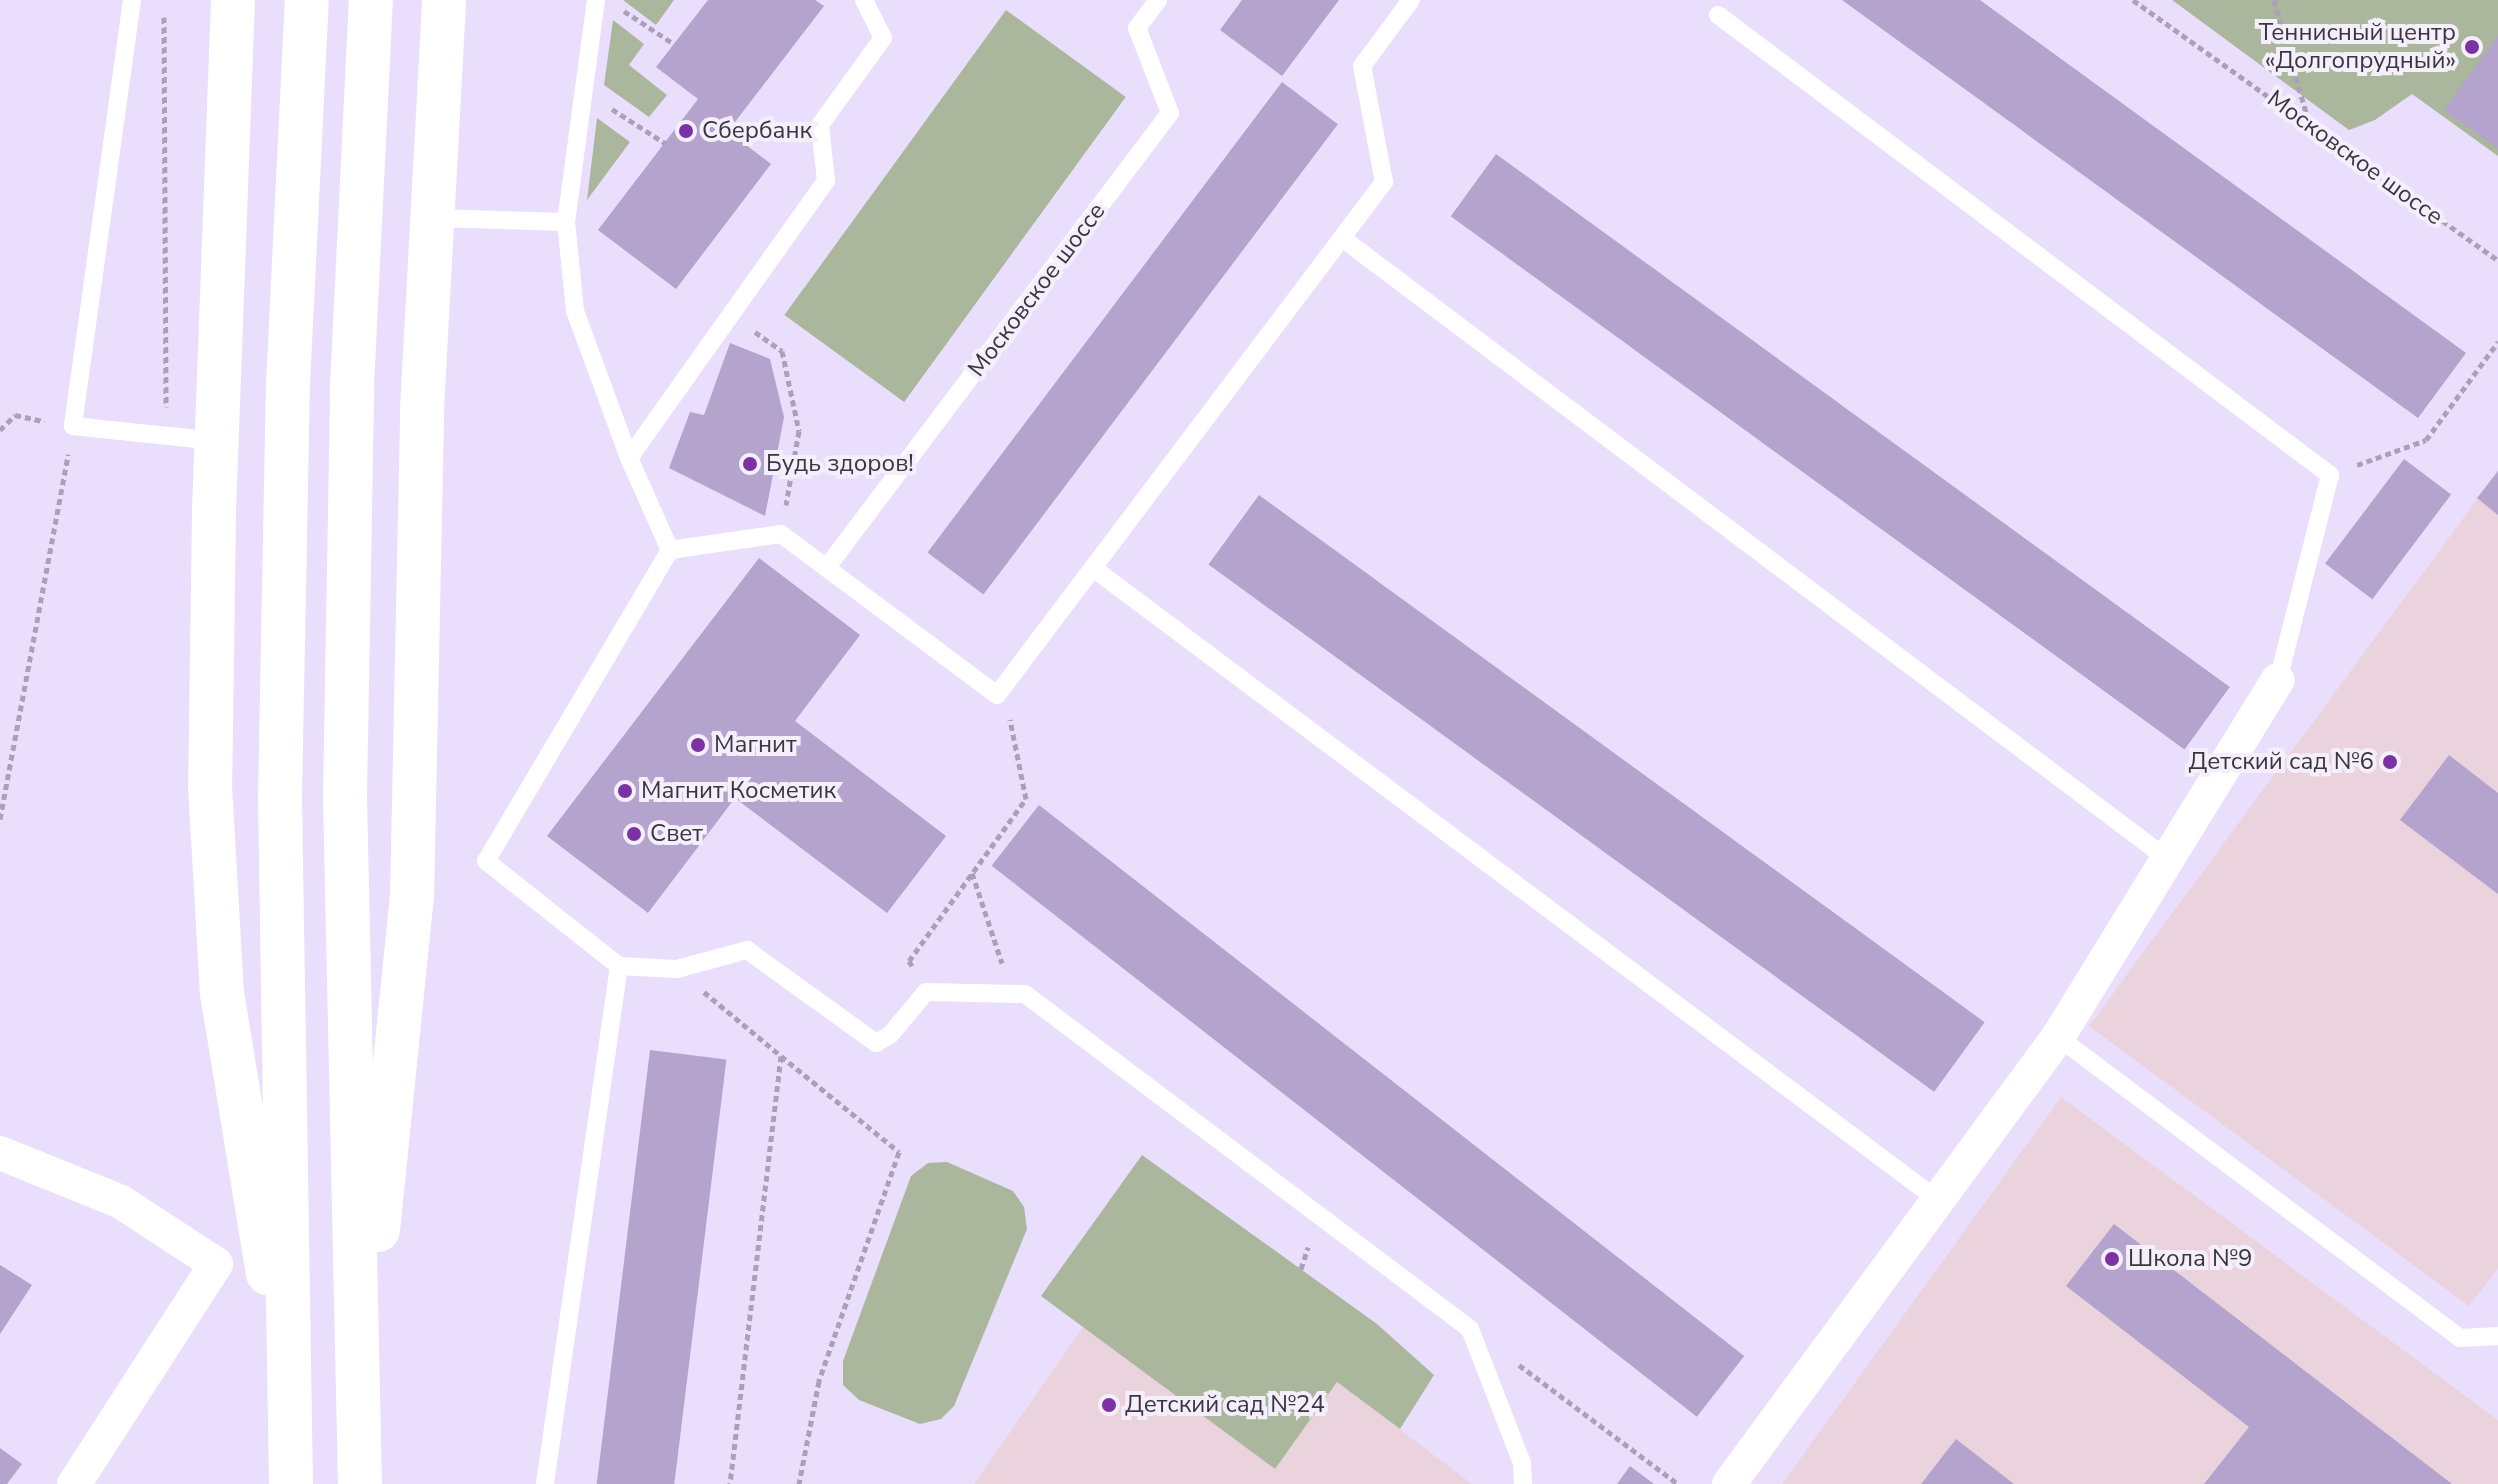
<!DOCTYPE html>
<html>
<head>
<meta charset="utf-8">
<style>
	body { margin:0 }
	#map { position:relative; width:2498px; height:1484px; overflow:hidden; background:#eadefd; font-family:"Nunito Sans",sans-serif }
	div>[style] { position:absolute }
	.education>* { inset:0; background:#ebd3dd }
	.green>* { inset:0; background:#aab79d; transform-origin:0 0 }
	.building>* { inset:0; background:#b3a3cd; transform-origin:0 0 }
	.path>* { height:5px; margin-top:-2.5px; transform-origin:0; background:repeating-linear-gradient(90deg,#aaa1b9 0 6px,transparent 0 10px) }
	.lane>* { height:18px; margin:-9px; padding:0 9px; transform-origin:9px; border-radius:9px; background:#fff }
	.street>* { height:34px; margin:-17px; padding:0 17px; transform-origin:17px; border-radius:17px; background:#fff }
	.secondary>* { height:44px; margin:-22px; padding:0 22px; transform-origin:22px; border-radius:22px; background:#fff }
	.dots>* { width:22px; height:22px; translate:-50% -50%; box-sizing:border-box; border:4px solid #f4effb; border-radius:50% }
	span { translate:-50% -50%; white-space:nowrap; text-align:center; line-height:1.15; -webkit-text-stroke:8px #f4effb; paint-order:stroke }
	.poi-label { font-size:24px; color:#3a3641 }
	.right { translate:-100% -50%; text-align:right }
	.left { translate:0 -50%; text-align:left }
	.street-label { font-size:24px; color:#3a3641 }
</style>
</head>
<body>
<div id="map">
	<div class="education">
		<i style="clip-path:polygon(2498px 471px,2498px 1268px,2469px 1306px,2089px 1026px)"></i>
		<i style="clip-path:polygon(2061px 1097px,2498px 1420px,2498px 1484px,1782px 1484px)"></i>
		<i style="clip-path:polygon(1083px 1327px,1275px 1469px,1337px 1382px,1472px 1484px,974px 1484px)"></i>
	</div>
	<div class="green">
		<i style="clip-path:polygon(623px 0,674px 0,656px 25px)"></i>
		<i style="clip-path:polygon(2172px 0,2498px 0,2498px 156px,2412px 94px,2375px 120px,2349px 130px)"></i>
		<i style="left:1006px;top:10px;width:148px;height:377px;rotate:36deg"></i>
		<i style="clip-path:polygon(613px 20px,644px 44px,629px 65px,667px 95px,649px 117px,604px 85px)"></i>
		<i style="clip-path:polygon(597px 118px,630px 142px,587px 200px)"></i>
		<i style="clip-path:polygon(1142px 1155px,1377px 1324px,1434px 1375px,1400px 1429px,1337px 1382px,1275px 1469px,1041px 1296px)"></i>
		<i style="clip-path:polygon(947px 1162px,1013px 1191px,1024px 1207px,1027px 1229px,954px 1406px,941px 1419px,920px 1424px,859px 1400px,843px 1385px,843px 1361px,911px 1176px,928px 1163px)"></i>
	</div>
	<div class="building">
		<i style="clip-path:polygon(708px 0,815px 0,824px 6px,728px 131px,771px 164px,676px 289px,598px 230px,698px 99px,656px 67px)"></i>
		<i style="clip-path:polygon(1242px 0,1339px 0,1282px 76px,1220px 30px)"></i>
		<i style="clip-path:polygon(1842px 0,1980px 0,2466px 353px,2418px 418px)"></i>
		<i style="clip-path:polygon(2498px 36px,2498px 149px,2444px 110px)"></i>
		<i style="left:1282px;top:82px;width:70px;height:589px;rotate:37deg"></i>
		<i style="left:1496px;top:154px;width:907px;height:77px;rotate:36deg"></i>
		<i style="clip-path:polygon(730px 343px,770px 359px,784px 417px,765px 516px,669px 468px,690px 412px,704px 415px)"></i>
		<i style="left:2404px;top:459px;width:59px;height:131px;rotate:37deg"></i>
		<i style="clip-path:polygon(2498px 471px,2498px 515px,2477px 498px)"></i>
		<i style="left:1259px;top:495px;width:897px;height:86px;rotate:36deg"></i>
		<i style="clip-path:polygon(759px 558px,860px 635px,795px 721px,946px 836px,887px 913px,735px 798px,648px 913px,547px 836px)"></i>
		<i style="clip-path:polygon(2449px 755px,2498px 793px,2498px 894px,2400px 820px)"></i>
		<i style="left:1039px;top:805px;width:895px;height:77px;rotate:38deg"></i>
		<i style="left:650px;top:1050px;width:77px;height:438px;rotate:7deg"></i>
		<i style="clip-path:polygon(2114px 1224px,2452px 1484px,2204px 1484px,2249px 1427px,2066px 1286px)"></i>
		<i style="clip-path:polygon(0 1265px,32px 1285px,0 1334px)"></i>
		<i style="clip-path:polygon(1956px 1439px,2014px 1484px,1921px 1484px)"></i>
		<i style="clip-path:polygon(0 1448px,22px 1464px,7px 1484px,0 1484px)"></i>
		<i style="clip-path:polygon(1630px 1466px,1654px 1484px,1617px 1484px)"></i>
	</div>
	<div class="path">
		<i style="left:2133px;top:0;width:448px;rotate:35.5deg"></i>
		<i style="left:2274px;top:0;width:131px;rotate:74.1deg"></i>
		<i style="left:624px;top:11px;width:60px;rotate:33.4deg"></i>
		<i style="left:164px;top:17px;width:390px;rotate:89.7deg"></i>
		<i style="left:612px;top:109px;width:63px;rotate:32.7deg"></i>
		<i style="left:755px;top:332px;width:33px;rotate:35deg"></i>
		<i style="left:782px;top:351px;width:82px;rotate:78deg"></i>
		<i style="left:799px;top:431px;width:75px;rotate:100deg"></i>
		<i style="left:0;top:430px;width:21px;rotate:-45deg"></i>
		<i style="left:15px;top:415px;width:30px;rotate:12deg"></i>
		<i style="left:2357px;top:465px;width:73px;rotate:-19.9deg"></i>
		<i style="left:2426px;top:440px;width:122px;rotate:-53.7deg"></i>
		<i style="left:0;top:819px;width:371px;rotate:-79.4deg"></i>
		<i style="left:972px;top:873px;width:95px;rotate:71.6deg"></i>
		<i style="left:912px;top:966px;width:6px;rotate:-121deg"></i>
		<i style="left:909px;top:961px;width:200px;rotate:-54.2deg"></i>
		<i style="left:1026px;top:799px;width:81px;rotate:-101.4deg"></i>
		<i style="left:704px;top:992px;width:100px;rotate:39.7deg"></i>
		<i style="left:781px;top:1056px;width:431px;rotate:96.8deg"></i>
		<i style="left:781px;top:1056px;width:152px;rotate:39.1deg"></i>
		<i style="left:899px;top:1152px;width:243px;rotate:109.3deg"></i>
		<i style="left:819px;top:1381px;width:105px;rotate:101deg"></i>
		<i style="left:1301px;top:1269px;width:23px;rotate:-72deg"></i>
		<i style="left:1519px;top:1365px;width:199px;rotate:36.8deg"></i>
	</div>
	<div class="lane">
		<i style="left:132px;top:0;width:430px;rotate:97.9deg"></i>
		<i style="left:73px;top:426px;width:144px;rotate:6deg"></i>
		<i style="left:596px;top:0;width:224px;rotate:97.7deg"></i>
		<i style="left:566px;top:222px;width:89px;rotate:84.2deg"></i>
		<i style="left:575px;top:311px;width:157px;rotate:69.8deg"></i>
		<i style="left:629px;top:458px;width:101px;rotate:66deg"></i>
		<i style="left:1718px;top:15px;width:766px;rotate:36.93deg"></i>
		<i style="left:2330px;top:475px;width:211px;rotate:104.2deg"></i>
		<i style="left:433px;top:218px;width:133px;rotate:1.7deg"></i>
		<i style="left:1342px;top:238px;width:1030px;rotate:36.95deg"></i>
		<i style="left:629px;top:458px;width:340px;rotate:-54.6deg"></i>
		<i style="left:826px;top:181px;width:56px;rotate:-96.1deg"></i>
		<i style="left:820px;top:125px;width:107px;rotate:-54.1deg"></i>
		<i style="left:883px;top:38px;width:42px;rotate:-116.6deg"></i>
		<i style="left:670px;top:550px;width:361px;rotate:120.6deg"></i>
		<i style="left:486px;top:861px;width:169px;rotate:38.3deg"></i>
		<i style="left:619px;top:966px;width:58px;rotate:3deg"></i>
		<i style="left:677px;top:969px;width:73px;rotate:-15.2deg"></i>
		<i style="left:747px;top:950px;width:159px;rotate:35.8deg"></i>
		<i style="left:876px;top:1043px;width:16px;rotate:-30deg"></i>
		<i style="left:890px;top:1035px;width:56px;rotate:-50.1deg"></i>
		<i style="left:926px;top:992px;width:99px;rotate:1.2deg"></i>
		<i style="left:1025px;top:994px;width:557px;rotate:36.97deg"></i>
		<i style="left:1470px;top:1329px;width:144px;rotate:68.8deg"></i>
		<i style="left:1522px;top:1463px;width:21px;rotate:87deg"></i>
		<i style="left:670px;top:550px;width:112px;rotate:-8.2deg"></i>
		<i style="left:781px;top:534px;width:269px;rotate:36.7deg"></i>
		<i style="left:997px;top:695px;width:643px;rotate:-52.97deg"></i>
		<i style="left:1384px;top:182px;width:118px;rotate:-100.7deg"></i>
		<i style="left:1362px;top:66px;width:82px;rotate:-53.4deg"></i>
		<i style="left:827px;top:567px;width:569px;rotate:-52.93deg"></i>
		<i style="left:1170px;top:113px;width:91px;rotate:-111.2deg"></i>
		<i style="left:1137px;top:28px;width:35px;rotate:-53deg"></i>
		<i style="left:1093px;top:568px;width:1057px;rotate:36.8deg"></i>
		<i style="left:2058px;top:1037px;width:502px;rotate:36.82deg"></i>
		<i style="left:2460px;top:1338px;width:38px;rotate:-3deg"></i>
		<i style="left:545px;top:1484px;width:523px;rotate:-81.87deg"></i>
	</div>
	<div class="street">
		<i style="left:0;top:1153px;width:131px;rotate:22deg"></i>
		<i style="left:121px;top:1202px;width:113px;rotate:33.1deg"></i>
		<i style="left:216px;top:1264px;width:262px;rotate:122.8deg"></i>
		<i style="left:1729px;top:1484px;width:555px;rotate:-53.65deg"></i>
		<i style="left:2058px;top:1037px;width:419px;rotate:-58.4deg"></i>
	</div>
	<div class="secondary">
		<i style="left:233px;top:0;width:512px;rotate:92.13deg"></i>
		<i style="left:214px;top:512px;width:274px;rotate:90.8deg"></i>
		<i style="left:210px;top:786px;width:207px;rotate:86.7deg"></i>
		<i style="left:222px;top:993px;width:284px;rotate:80.7deg"></i>
		<i style="left:378px;top:1230px;width:335px;rotate:-84.2deg"></i>
		<i style="left:412px;top:897px;width:488px;rotate:-88.8deg"></i>
		<i style="left:422px;top:409px;width:410px;rotate:-86.9deg"></i>
		<i style="left:291px;top:1484px;width:687px;rotate:-90.92deg"></i>
		<i style="left:280px;top:797px;width:412px;rotate:-88.9deg"></i>
		<i style="left:288px;top:385px;width:385px;rotate:-87.2deg"></i>
		<i style="left:360px;top:1484px;width:687px;rotate:-91.25deg"></i>
		<i style="left:345px;top:797px;width:411px;rotate:-89deg"></i>
		<i style="left:352px;top:386px;width:386px;rotate:-87.2deg"></i>
	</div>
	<div class="dots">
		<i style="left:2472px;top:47px;background:#7b32a5"></i>
		<i style="left:686px;top:131px;background:#7b32a5"></i>
		<i style="left:750px;top:464px;background:#7b32a5"></i>
		<i style="left:698px;top:745px;background:#7b32a5"></i>
		<i style="left:2390px;top:762px;background:#7b32a5"></i>
		<i style="left:625px;top:791px;background:#7b32a5"></i>
		<i style="left:634px;top:834px;background:#7b32a5"></i>
		<i style="left:2112px;top:1259px;background:#7b32a5"></i>
		<i style="left:1109px;top:1405px;background:#7b32a5"></i>
	</div>
	<div class="poi-label">
		<span class="right" style="left:2456px;top:47px">Теннисный центр<br>«Долгопрудный»</span>
		<span class="left" style="left:702px;top:131px">Сбербанк</span>
		<span class="left" style="left:766px;top:464px">Будь здоров!</span>
		<span class="left" style="left:714px;top:745px">Магнит</span>
		<span class="right" style="left:2374px;top:762px">Детский сад №6</span>
		<span class="left" style="left:641px;top:791px">Магнит Косметик</span>
		<span class="left" style="left:650px;top:834px">Свет</span>
		<span class="left" style="left:2128px;top:1259px">Школа №9</span>
		<span class="left" style="left:1125px;top:1405px">Детский сад №24</span>
	</div>
	<div class="street-label">
		<span style="left:2355px;top:158px;rotate:36deg">Московское шоссе</span>
		<span style="left:1037px;top:290px;rotate:-53deg">Московское шоссе</span>
	</div>
</div>
</body>
</html>
